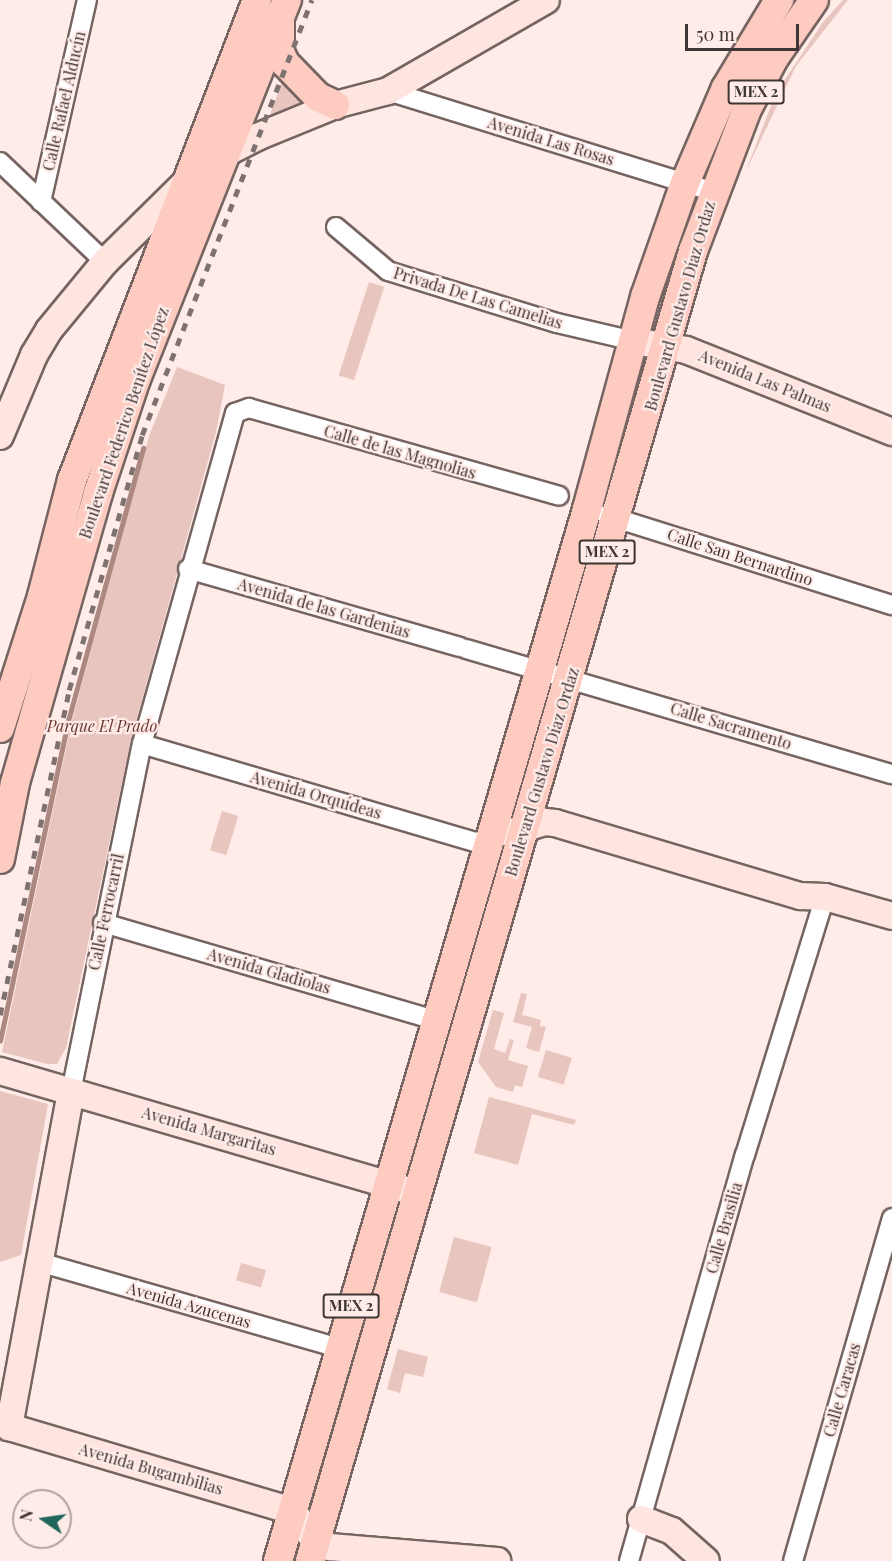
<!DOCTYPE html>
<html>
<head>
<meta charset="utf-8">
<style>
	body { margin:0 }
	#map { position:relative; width:892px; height:1561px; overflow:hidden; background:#ffebe7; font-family:"Playfair Display",serif }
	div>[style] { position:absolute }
	.green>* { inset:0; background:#e8c5be; transform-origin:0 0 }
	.stream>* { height:4.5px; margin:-2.25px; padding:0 2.25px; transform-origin:2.25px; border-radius:2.25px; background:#ac8881 }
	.roads { filter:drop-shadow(2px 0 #756461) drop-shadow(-2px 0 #756461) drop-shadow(0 2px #756461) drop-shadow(0 -2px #756461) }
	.street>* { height:18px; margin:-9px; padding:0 9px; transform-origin:9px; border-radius:9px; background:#fff }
	.secondary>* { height:26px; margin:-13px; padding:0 13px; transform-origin:13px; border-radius:13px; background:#fee5e0 }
	.primary>* { height:28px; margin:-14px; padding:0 14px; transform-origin:14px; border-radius:14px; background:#fecbc1 }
	.rail>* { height:4.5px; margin-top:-2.25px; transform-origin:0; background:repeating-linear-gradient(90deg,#7e7270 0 8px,transparent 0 16px) }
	span { translate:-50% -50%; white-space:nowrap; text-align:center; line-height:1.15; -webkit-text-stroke:4.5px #ffebe7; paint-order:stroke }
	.shield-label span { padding:2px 4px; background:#ffebe7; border:2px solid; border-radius:4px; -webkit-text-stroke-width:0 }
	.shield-label { font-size:15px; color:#3e3635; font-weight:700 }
	.street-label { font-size:16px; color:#3e3635 }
	.park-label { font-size:16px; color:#6c3930; font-style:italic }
	.north { position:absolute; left:12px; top:1489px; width:60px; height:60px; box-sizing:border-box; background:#ffebe7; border:2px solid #b2a3a0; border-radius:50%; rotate:283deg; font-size:16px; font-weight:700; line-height:24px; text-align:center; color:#3e3635 }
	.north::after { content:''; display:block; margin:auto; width:21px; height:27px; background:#1f665c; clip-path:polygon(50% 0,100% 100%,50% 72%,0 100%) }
	.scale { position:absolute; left:685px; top:24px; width:114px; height:27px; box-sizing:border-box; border:3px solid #3e3635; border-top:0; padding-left:8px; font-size:18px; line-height:21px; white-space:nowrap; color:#3e3635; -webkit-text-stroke:4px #ffebe7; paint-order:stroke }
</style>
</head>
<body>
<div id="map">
	<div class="green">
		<i style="clip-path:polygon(843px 0,848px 0,796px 66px,745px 173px,776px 93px,823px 22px)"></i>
		<i style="clip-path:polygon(286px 71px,314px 104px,269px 118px)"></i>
		<i style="left:369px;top:282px;width:16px;height:98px;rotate:18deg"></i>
		<i style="clip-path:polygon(177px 367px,225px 385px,216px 432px,131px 740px,66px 1048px,57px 1064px,47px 1064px,2px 1052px,71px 724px,149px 436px)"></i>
		<i style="left:222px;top:811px;width:17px;height:41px;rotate:17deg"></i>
		<i style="clip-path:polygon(521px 993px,527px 994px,522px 1015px,541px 1020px,540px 1026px,546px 1027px,539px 1052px,526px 1048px,532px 1027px,513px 1022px)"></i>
		<i style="clip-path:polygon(493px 1010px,504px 1013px,494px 1049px,505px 1053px,510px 1039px,514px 1040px,508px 1060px,528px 1066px,522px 1087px,515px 1085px,513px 1092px,496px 1087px,478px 1062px)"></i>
		<i style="left:546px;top:1050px;width:27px;height:28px;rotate:17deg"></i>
		<i style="clip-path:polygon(0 1091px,48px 1104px,21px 1255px,0 1262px)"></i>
		<i style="clip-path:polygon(489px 1097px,576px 1120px,574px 1125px,532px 1114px,518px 1165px,474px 1153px)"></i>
		<i style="left:454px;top:1237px;width:39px;height:57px;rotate:15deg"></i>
		<i style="left:241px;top:1263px;width:26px;height:18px;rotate:16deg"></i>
		<i style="clip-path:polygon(398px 1349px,428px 1357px,423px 1377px,405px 1373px,400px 1393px,387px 1389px)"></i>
	</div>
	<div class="stream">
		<i style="left:0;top:1041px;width:327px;rotate:-78deg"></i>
		<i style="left:68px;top:721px;width:283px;rotate:-74.6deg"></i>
	</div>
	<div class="roads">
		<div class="street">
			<i style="left:388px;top:91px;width:341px;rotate:17.2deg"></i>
			<i style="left:0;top:162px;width:145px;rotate:43.6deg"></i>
			<i style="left:41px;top:202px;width:207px;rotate:-77.2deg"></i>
			<i style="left:336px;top:227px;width:68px;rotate:40.2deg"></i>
			<i style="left:388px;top:271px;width:177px;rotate:17.1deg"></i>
			<i style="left:557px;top:323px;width:79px;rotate:13.2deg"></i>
			<i style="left:606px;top:515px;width:300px;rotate:17.5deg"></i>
			<i style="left:188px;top:569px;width:283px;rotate:16deg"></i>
			<i style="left:466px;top:649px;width:444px;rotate:16.4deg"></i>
			<i style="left:142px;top:744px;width:348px;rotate:16.4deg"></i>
			<i style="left:476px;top:842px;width:14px;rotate:-17deg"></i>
			<i style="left:103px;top:923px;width:346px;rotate:16.3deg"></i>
			<i style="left:71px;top:1092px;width:355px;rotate:-78.5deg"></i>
			<i style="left:142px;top:744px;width:344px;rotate:-74.3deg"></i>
			<i style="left:235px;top:413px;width:15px;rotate:-20deg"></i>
			<i style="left:249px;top:408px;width:322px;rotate:15.8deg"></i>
			<i style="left:39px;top:1262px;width:312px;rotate:16deg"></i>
			<i style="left:629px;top:1561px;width:422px;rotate:-74.1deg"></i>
			<i style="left:745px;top:1155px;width:270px;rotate:-72.8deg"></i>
			<i style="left:793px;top:1561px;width:357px;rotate:-73.9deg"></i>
		</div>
		<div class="secondary">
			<i style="left:634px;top:341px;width:53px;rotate:9.8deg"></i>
			<i style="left:686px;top:350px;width:222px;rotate:21.7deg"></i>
			<i style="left:0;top:436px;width:88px;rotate:-67.2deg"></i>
			<i style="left:34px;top:355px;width:29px;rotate:-59deg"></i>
			<i style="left:49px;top:330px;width:88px;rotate:-50.5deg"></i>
			<i style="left:105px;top:262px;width:114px;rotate:-44.6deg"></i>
			<i style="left:186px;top:182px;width:47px;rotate:-36.4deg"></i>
			<i style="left:224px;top:154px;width:37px;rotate:-27deg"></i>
			<i style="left:257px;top:137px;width:84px;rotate:-22.3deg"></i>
			<i style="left:335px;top:105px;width:55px;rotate:-14.8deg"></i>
			<i style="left:388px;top:91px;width:182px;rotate:-29.9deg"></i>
			<i style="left:509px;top:833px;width:38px;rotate:-17deg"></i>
			<i style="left:545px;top:822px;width:10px;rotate:6deg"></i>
			<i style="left:555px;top:823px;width:256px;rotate:16.6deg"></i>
			<i style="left:800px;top:896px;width:25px;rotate:2deg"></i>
			<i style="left:825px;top:897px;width:70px;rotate:15.8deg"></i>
			<i style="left:0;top:1071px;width:423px;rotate:16.3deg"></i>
			<i style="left:71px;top:1092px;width:341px;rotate:100.5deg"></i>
			<i style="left:9px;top:1427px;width:296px;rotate:16.5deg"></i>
			<i style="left:293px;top:1511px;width:39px;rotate:54deg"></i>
			<i style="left:316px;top:1543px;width:15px;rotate:16deg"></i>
			<i style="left:330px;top:1547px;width:168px;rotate:4.8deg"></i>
			<i style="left:641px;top:1519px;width:33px;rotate:21deg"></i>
			<i style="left:672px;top:1531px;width:45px;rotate:41.4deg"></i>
		</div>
		<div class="primary">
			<i style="left:280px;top:22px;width:30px;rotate:90deg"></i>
			<i style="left:280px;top:52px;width:12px;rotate:66deg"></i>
			<i style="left:285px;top:63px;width:47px;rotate:45.9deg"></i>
			<i style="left:318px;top:97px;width:19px;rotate:25deg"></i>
			<i style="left:0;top:728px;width:139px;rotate:-72.3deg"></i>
			<i style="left:42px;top:596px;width:120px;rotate:-75.5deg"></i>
			<i style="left:72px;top:480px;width:514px;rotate:-68.92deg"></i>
			<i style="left:0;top:859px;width:77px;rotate:-78.8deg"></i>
			<i style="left:15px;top:783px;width:302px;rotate:-74deg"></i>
			<i style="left:98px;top:493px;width:120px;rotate:-71.6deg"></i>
			<i style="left:136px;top:379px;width:408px;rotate:-68.3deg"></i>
			<i style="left:278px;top:1561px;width:1096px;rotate:-73.63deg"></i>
			<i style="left:587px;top:509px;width:220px;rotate:-74.7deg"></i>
			<i style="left:645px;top:297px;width:121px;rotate:-70.7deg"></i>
			<i style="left:685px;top:183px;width:103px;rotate:-66.7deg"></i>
			<i style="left:726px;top:88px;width:103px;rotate:-58.9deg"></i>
			<i style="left:310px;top:1561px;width:1365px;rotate:-73.7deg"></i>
			<i style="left:693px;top:251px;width:152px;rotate:-69.2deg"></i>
			<i style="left:747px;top:109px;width:58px;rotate:-62.1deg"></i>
			<i style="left:774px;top:58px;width:70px;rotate:-55.4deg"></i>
		</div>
	</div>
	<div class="rail">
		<i style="left:0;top:1015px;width:332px;rotate:-78deg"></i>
		<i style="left:69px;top:690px;width:265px;rotate:-74deg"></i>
		<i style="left:142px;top:435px;width:467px;rotate:-68.7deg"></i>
	</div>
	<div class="shield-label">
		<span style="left:756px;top:92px">MEX 2</span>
		<span style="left:607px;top:552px">MEX 2</span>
		<span style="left:351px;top:1306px">MEX 2</span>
	</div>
	<div class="street-label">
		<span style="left:64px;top:101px;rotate:-77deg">Calle Rafael Alducín</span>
		<span style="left:551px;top:141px;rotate:17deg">Avenida Las Rosas</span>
		<span style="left:478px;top:298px;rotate:17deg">Privada De Las Camelias</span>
		<span style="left:680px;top:306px;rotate:-74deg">Boulevard Gustavo Díaz Ordaz</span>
		<span style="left:765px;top:381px;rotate:22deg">Avenida Las Palmas</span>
		<span style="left:124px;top:423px;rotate:-71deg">Boulevard Federico Benítez López</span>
		<span style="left:400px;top:452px;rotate:16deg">Calle de las Magnolias</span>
		<span style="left:740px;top:557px;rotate:18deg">Calle San Bernardino</span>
		<span style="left:324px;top:608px;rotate:16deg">Avenida de las Gardenias</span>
		<span style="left:731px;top:726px;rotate:17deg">Calle Sacramento</span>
		<span style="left:542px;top:772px;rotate:-73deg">Boulevard Gustavo Díaz Ordaz</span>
		<span style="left:316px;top:795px;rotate:16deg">Avenida Orquídeas</span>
		<span style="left:106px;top:912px;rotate:-78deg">Calle Ferrocarril</span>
		<span style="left:269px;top:971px;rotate:16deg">Avenida Gladiolas</span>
		<span style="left:209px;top:1131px;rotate:16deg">Avenida Margaritas</span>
		<span style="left:724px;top:1228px;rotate:-74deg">Calle Brasilia</span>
		<span style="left:189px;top:1305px;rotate:16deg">Avenida Azucenas</span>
		<span style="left:842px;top:1390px;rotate:-74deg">Calle Caracas</span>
		<span style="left:151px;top:1469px;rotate:16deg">Avenida Bugambilias</span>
	</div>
	<div class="park-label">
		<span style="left:102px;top:726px">Parque El Prado</span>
	</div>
	<div class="north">N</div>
	<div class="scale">50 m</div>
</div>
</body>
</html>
